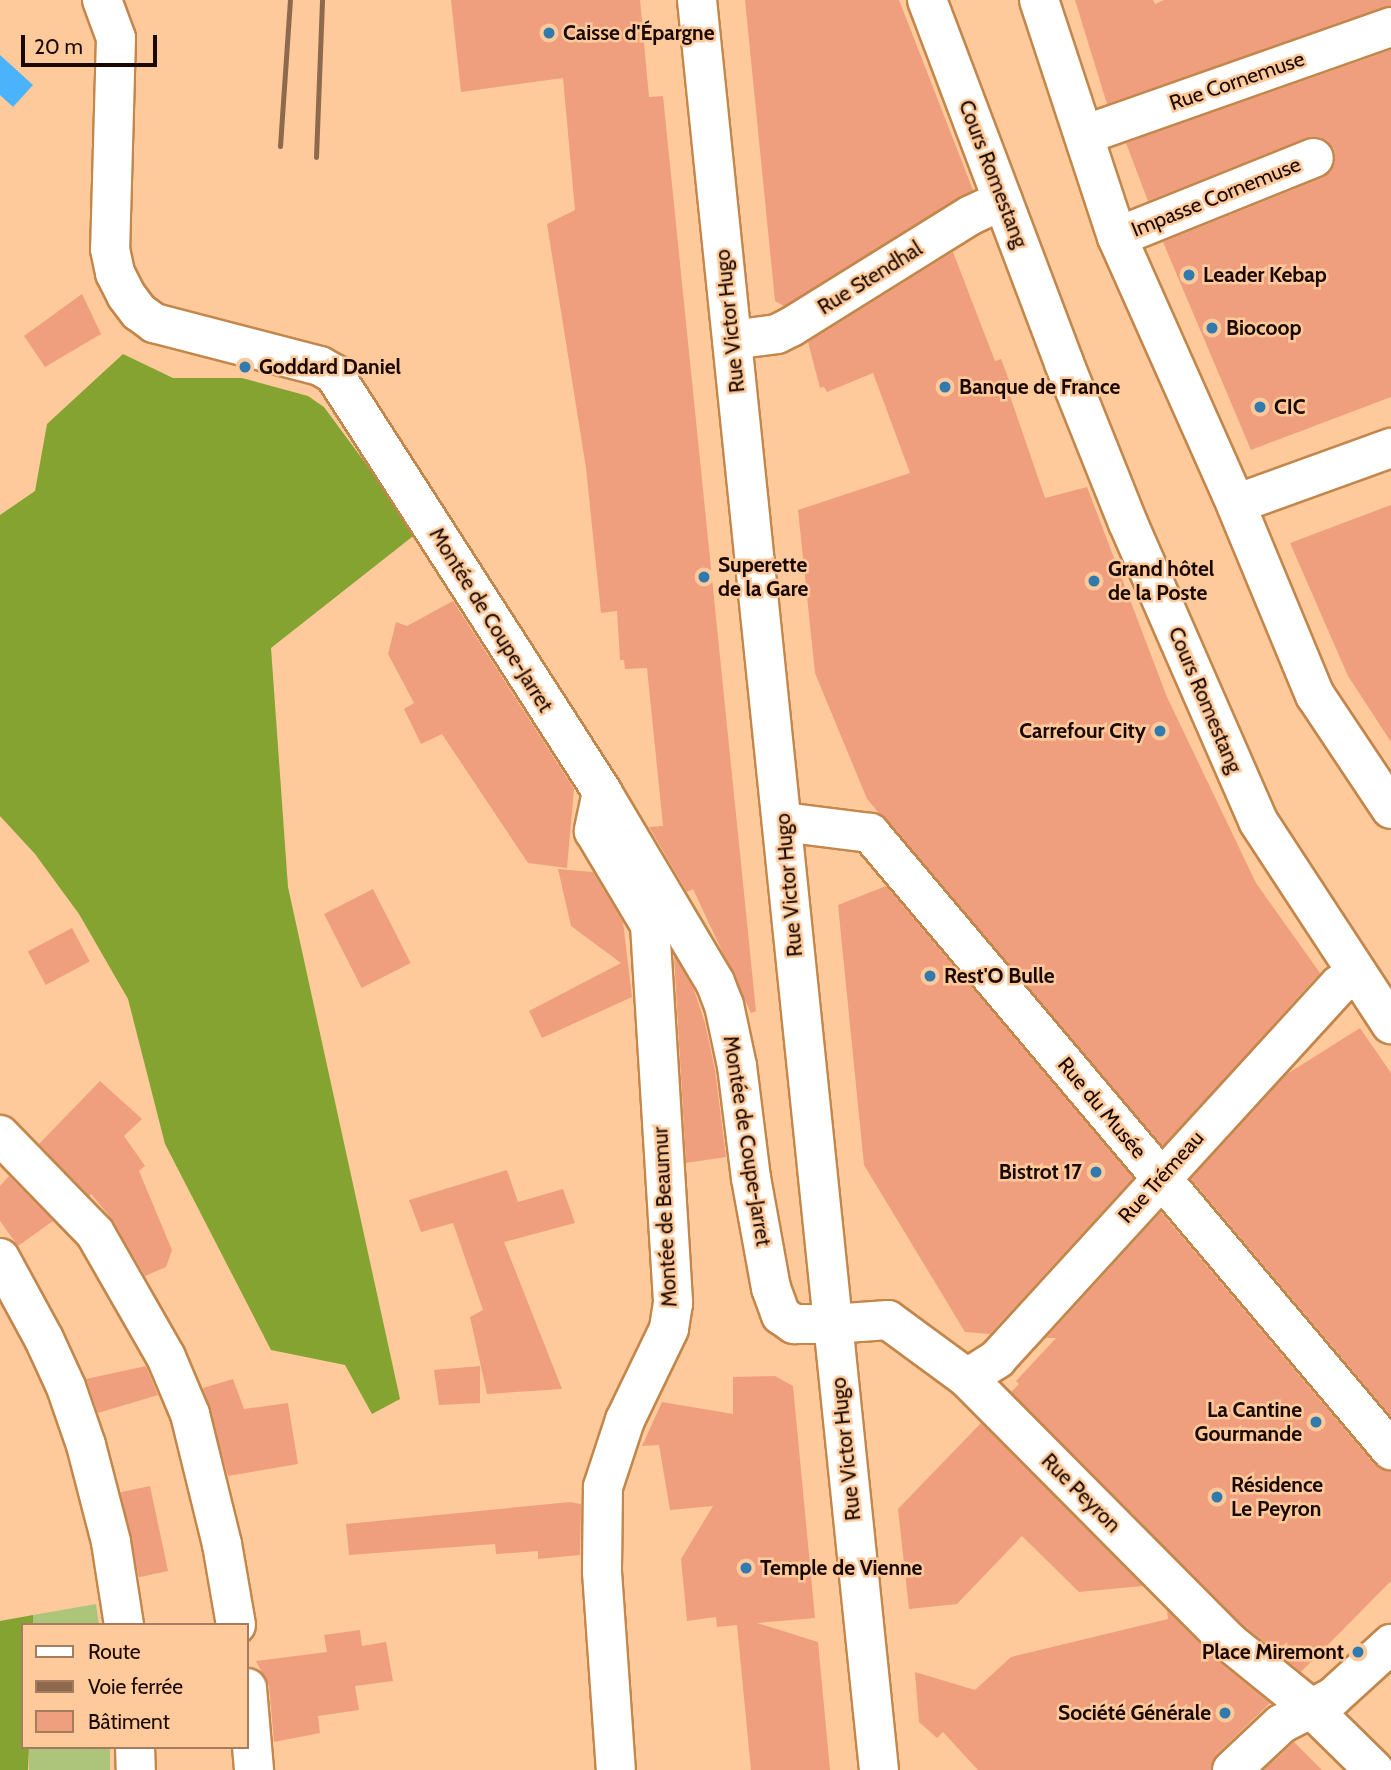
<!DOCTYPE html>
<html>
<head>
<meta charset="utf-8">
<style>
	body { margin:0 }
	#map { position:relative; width:1391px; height:1770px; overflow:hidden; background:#feca9b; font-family:Cabin,sans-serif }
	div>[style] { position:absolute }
	.green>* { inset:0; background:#adc57b; transform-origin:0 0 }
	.forest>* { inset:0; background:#85a331 }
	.water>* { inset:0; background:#4ab3fc }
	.building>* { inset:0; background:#ef9f7e; transform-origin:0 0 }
	.roads { filter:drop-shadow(2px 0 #c3864b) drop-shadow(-2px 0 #c3864b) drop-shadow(0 2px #c3864b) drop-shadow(0 -2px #c3864b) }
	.minor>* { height:38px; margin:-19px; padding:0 19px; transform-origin:19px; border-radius:19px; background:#fff }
	.major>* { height:38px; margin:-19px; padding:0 19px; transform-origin:19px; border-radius:19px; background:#fff }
	.rail>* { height:5px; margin:-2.5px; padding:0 2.5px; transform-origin:2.5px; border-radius:2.5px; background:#8d6a4e }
	.dots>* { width:19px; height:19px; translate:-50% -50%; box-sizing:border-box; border:4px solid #feca9b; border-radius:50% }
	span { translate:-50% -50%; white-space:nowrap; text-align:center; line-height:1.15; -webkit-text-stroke:5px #feca9b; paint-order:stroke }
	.poi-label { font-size:21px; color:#1a0900; font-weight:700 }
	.left { translate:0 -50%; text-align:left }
	.right { translate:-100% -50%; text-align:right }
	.street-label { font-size:21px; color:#1a0900 }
	.legend { position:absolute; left:21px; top:1623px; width:228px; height:126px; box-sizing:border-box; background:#feca9b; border:2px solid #a37d5d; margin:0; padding:9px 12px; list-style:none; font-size:21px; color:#1a0900 }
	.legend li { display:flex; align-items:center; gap:14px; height:35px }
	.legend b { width:35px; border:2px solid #a37d5d }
	.scale { position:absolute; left:21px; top:35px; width:136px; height:32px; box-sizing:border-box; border:4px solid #1a0900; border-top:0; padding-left:9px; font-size:21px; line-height:24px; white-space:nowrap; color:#1a0900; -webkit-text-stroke:5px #feca9b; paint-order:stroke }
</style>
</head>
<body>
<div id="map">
	<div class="green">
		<i style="clip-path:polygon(96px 1604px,99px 1625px,33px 1625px,33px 1615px)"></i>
		<i style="left:29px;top:1747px;width:81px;height:23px"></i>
	</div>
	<div class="forest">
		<i style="clip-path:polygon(123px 354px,173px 378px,242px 378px,308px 396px,324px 407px,417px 533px,271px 648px,288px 887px,400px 1399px,372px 1414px,345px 1365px,271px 1350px,165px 1144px,128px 999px,79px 914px,35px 854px,0 816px,0 515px,35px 491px,47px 424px)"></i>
		<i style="clip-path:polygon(33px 1615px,33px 1625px,23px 1625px,23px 1747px,29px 1747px,28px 1770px,0 1770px,0 1621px)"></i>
	</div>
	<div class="water">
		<i style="clip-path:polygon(0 55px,33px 85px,13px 107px,0 95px)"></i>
	</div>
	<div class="building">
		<i style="clip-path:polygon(451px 0,640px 0,649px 97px,663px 96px,756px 1011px,751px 1013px,693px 889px,687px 892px,649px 827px,663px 826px,647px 668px,625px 669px,624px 660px,620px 660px,617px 611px,601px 613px,586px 468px,547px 224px,575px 210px,563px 78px,461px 92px)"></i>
		<i style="clip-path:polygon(745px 0,899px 0,973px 190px,784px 306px,775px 301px)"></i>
		<i style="clip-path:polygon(1075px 0,1153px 0,1155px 4px,1164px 0,1391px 0,1391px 6px,1107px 104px)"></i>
		<i style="clip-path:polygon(1391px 50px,1391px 397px,1251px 450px,1163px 242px,1322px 178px,1331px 172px,1335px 162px,1334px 149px,1327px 140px,1318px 137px,1306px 138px,1148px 201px,1126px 143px)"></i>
		<i style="clip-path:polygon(953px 252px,995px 361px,1001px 359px,1013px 391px,1009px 393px,1045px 498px,1087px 487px,1167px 697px,1256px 883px,1320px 973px,1163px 1146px,867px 799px,815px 673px,798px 510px,910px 473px,873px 373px,827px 392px,824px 387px,820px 388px,808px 342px)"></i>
		<i style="clip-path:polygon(82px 294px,101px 334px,45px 367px,24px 336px)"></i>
		<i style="clip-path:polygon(1391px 505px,1391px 742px,1348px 676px,1290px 543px)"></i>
		<i style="clip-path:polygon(453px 601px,574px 789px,567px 868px,528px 863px,442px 734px,421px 744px,404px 709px,414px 703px,388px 654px,396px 622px,407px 626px)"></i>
		<i style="clip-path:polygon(558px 869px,593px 872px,623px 922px,632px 997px,542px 1038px,529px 1011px,621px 963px,571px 926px)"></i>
		<i style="clip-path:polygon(886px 886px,1133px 1178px,990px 1334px,965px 1332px,864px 1165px,838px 905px)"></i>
		<i style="left:373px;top:889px;width:83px;height:55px;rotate:63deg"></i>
		<i style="left:72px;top:928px;width:38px;height:50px;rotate:62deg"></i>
		<i style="clip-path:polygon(674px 955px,694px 990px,705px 1023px,715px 1070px,726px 1157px,686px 1163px)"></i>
		<i style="clip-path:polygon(1360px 1028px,1391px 1073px,1391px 1416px,1191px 1179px,1287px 1074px)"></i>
		<i style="clip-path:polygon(100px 1081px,142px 1119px,124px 1136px,145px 1166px,139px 1171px,172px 1250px,166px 1267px,145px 1276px,111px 1218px,91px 1194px,89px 1196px,39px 1144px)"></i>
		<i style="clip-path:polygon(507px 1170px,518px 1202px,563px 1189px,575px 1223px,504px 1242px,562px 1389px,487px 1394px,470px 1317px,483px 1310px,453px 1223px,421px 1232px,409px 1200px)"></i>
		<i style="clip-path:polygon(9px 1176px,53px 1221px,18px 1246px,0 1221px,0 1186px)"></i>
		<i style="clip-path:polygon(1161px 1212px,1374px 1464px,1391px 1471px,1391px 1581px,1301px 1672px,1243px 1625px,1011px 1392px,1019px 1384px,1016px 1381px,1056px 1338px,1046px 1338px)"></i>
		<i style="clip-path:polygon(146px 1366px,158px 1395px,98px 1413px,86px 1379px)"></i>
		<i style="clip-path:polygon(480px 1366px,480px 1403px,439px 1405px,434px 1370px)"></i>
		<i style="clip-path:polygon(775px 1376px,793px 1386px,815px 1618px,757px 1623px,818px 1642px,830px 1770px,751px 1770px,737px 1625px,717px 1627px,716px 1617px,687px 1621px,681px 1559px,713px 1506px,670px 1510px,659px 1445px,642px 1446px,662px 1402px,733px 1414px,733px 1377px)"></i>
		<i style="clip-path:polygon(233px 1379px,244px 1409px,288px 1403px,298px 1464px,228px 1476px,203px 1388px)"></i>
		<i style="clip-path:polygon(981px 1423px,1143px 1586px,1079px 1592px,1022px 1536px,957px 1604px,909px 1609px,898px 1509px)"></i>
		<i style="left:150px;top:1486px;width:87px;height:30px;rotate:78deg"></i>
		<i style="clip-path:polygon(570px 1502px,581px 1504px,580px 1555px,538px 1559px,538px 1551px,496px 1554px,495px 1544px,349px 1555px,346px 1524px)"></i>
		<i style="clip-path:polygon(1167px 1610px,1213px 1657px,1270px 1703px,1217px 1754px,1211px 1770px,978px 1770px,943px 1732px,937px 1738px,919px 1722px,915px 1672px,975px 1690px,1011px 1657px,1168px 1619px)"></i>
		<i style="clip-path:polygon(360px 1630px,362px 1646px,386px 1642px,393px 1681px,355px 1686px,359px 1710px,318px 1716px,320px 1733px,274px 1742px,269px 1686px,256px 1661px,327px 1652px,324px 1635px)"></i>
		<i style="clip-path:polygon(1294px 1742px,1322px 1770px,1264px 1770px)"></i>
	</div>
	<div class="roads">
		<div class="minor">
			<i style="left:927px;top:0;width:388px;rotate:69.3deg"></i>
			<i style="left:1064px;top:363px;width:172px;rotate:68.2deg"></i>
			<i style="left:1128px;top:523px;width:325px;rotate:66.4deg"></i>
			<i style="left:1258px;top:821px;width:243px;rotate:56.8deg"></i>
			<i style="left:1039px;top:0;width:250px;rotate:71.8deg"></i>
			<i style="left:1117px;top:237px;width:282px;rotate:66deg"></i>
			<i style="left:1232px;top:495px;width:217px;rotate:67.5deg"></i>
			<i style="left:1315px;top:695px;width:137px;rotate:56.3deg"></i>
			<i style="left:1084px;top:135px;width:325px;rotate:-19.4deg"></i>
			<i style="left:1117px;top:237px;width:212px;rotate:-21.9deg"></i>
			<i style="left:732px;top:340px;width:45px;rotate:-7.6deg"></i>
			<i style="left:777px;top:334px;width:16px;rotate:-27deg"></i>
			<i style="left:791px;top:327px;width:212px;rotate:-31.9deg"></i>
			<i style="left:971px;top:215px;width:35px;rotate:-25deg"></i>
			<i style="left:1236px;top:504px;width:165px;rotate:-19.9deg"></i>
			<i style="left:602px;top:792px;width:40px;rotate:102deg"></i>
			<i style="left:594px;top:831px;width:109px;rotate:59.2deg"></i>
			<i style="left:650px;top:925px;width:379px;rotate:86.5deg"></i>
			<i style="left:673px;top:1303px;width:26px;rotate:99deg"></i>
			<i style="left:669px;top:1329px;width:101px;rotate:115.8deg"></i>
			<i style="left:625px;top:1420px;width:71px;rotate:108.2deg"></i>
			<i style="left:603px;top:1487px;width:85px;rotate:90.7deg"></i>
			<i style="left:602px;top:1572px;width:198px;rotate:86deg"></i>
			<i style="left:783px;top:822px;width:88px;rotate:7.2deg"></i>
			<i style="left:870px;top:833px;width:808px;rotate:49.82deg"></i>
			<i style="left:0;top:1135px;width:136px;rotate:45.9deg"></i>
			<i style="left:95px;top:1233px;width:143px;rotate:60.2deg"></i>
			<i style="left:166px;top:1357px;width:62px;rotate:67.2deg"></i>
			<i style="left:190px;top:1414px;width:134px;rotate:76.2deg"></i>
			<i style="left:222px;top:1544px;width:82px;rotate:80.2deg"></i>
			<i style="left:0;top:1258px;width:92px;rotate:61.5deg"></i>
			<i style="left:44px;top:1339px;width:53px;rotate:65.4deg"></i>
			<i style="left:66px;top:1387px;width:61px;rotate:71deg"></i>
			<i style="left:86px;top:1445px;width:100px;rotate:75.5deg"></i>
			<i style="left:111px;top:1542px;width:84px;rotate:81.1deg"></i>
			<i style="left:832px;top:1324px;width:56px;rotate:-4.1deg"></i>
			<i style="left:888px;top:1320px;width:98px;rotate:36.3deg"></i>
			<i style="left:967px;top:1378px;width:371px;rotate:45.2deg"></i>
			<i style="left:1228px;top:1641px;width:108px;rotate:39deg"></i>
			<i style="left:1312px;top:1709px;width:87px;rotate:44.5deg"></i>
			<i style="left:967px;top:1378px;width:36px;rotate:-32deg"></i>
			<i style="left:997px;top:1359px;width:507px;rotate:-47.56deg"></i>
			<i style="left:1339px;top:985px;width:20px;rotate:-30deg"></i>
			<i style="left:247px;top:1688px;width:82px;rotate:85.1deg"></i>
			<i style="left:135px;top:1747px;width:23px;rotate:88deg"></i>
			<i style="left:1232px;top:1770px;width:67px;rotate:-43.2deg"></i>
			<i style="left:1281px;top:1724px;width:59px;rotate:-27.4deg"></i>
			<i style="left:1333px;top:1697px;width:79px;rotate:-42.4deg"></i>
		</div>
		<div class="major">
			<i style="left:102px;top:0;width:40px;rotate:69.8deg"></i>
			<i style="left:116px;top:38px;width:211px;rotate:91.6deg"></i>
			<i style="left:110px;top:249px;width:25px;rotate:78deg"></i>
			<i style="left:115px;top:273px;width:25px;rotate:63deg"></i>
			<i style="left:126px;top:295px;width:21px;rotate:53deg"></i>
			<i style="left:139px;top:312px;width:19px;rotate:36deg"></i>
			<i style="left:154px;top:323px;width:171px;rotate:14.5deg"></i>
			<i style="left:320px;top:366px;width:16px;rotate:30deg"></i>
			<i style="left:334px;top:374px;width:497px;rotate:57.3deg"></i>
			<i style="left:602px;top:792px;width:221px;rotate:59.3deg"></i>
			<i style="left:715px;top:982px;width:25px;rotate:69deg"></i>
			<i style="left:724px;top:1005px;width:62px;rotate:78deg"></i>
			<i style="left:737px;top:1066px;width:113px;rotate:82.9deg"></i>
			<i style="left:751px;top:1178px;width:112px;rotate:79.7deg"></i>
			<i style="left:771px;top:1288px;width:29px;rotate:70deg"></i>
			<i style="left:781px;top:1315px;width:16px;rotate:35deg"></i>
			<i style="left:794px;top:1324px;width:38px"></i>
			<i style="left:697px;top:0;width:1779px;rotate:84.13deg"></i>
		</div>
	</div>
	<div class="rail">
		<i style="left:280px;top:146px;width:146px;rotate:-86.1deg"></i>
		<i style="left:316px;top:157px;width:157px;rotate:-87.8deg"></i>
	</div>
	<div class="dots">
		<i style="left:549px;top:33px;background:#317aae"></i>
		<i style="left:1189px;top:275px;background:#317aae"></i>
		<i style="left:1212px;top:328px;background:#317aae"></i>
		<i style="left:245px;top:367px;background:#317aae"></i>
		<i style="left:945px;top:387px;background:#317aae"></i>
		<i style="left:1260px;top:407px;background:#317aae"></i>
		<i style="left:704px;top:577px;background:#317aae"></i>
		<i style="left:1094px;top:581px;background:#317aae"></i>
		<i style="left:1160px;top:731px;background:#317aae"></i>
		<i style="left:930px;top:976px;background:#317aae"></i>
		<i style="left:1096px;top:1172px;background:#317aae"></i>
		<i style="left:1316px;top:1422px;background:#317aae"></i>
		<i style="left:1217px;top:1497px;background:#317aae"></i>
		<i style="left:746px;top:1568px;background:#317aae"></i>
		<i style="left:1358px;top:1652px;background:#317aae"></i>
		<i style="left:1225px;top:1713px;background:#317aae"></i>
	</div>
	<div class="poi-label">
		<span class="left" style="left:563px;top:33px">Caisse d'Épargne</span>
		<span class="left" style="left:1203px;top:275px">Leader Kebap</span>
		<span class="left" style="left:1226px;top:328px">Biocoop</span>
		<span class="left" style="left:259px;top:367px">Goddard Daniel</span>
		<span class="left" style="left:959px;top:387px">Banque de France</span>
		<span class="left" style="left:1274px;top:407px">CIC</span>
		<span class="left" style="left:718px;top:577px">Superette<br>de la Gare</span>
		<span class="left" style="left:1108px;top:581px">Grand hôtel<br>de la Poste</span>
		<span class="right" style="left:1146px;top:731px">Carrefour City</span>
		<span class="left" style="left:944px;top:976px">Rest'O Bulle</span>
		<span class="right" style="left:1082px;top:1172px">Bistrot 17</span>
		<span class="right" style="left:1302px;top:1422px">La Cantine<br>Gourmande</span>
		<span class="left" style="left:1231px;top:1497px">Résidence<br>Le Peyron</span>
		<span class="left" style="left:760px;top:1568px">Temple de Vienne</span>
		<span class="right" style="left:1344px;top:1652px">Place Miremont</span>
		<span class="right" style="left:1211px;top:1713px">Société Générale</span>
	</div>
	<div class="street-label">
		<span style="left:1237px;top:81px;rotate:-19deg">Rue Cornemuse</span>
		<span style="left:993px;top:174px;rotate:69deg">Cours Romestang</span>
		<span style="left:1216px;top:197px;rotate:-22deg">Impasse Cornemuse</span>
		<span style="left:870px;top:278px;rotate:-32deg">Rue Stendhal</span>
		<span style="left:730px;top:321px;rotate:-96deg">Rue Victor Hugo</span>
		<span style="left:491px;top:620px;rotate:58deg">Montée de Coupe-Jarret</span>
		<span style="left:1205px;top:700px;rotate:67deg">Cours Romestang</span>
		<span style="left:789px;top:885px;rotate:-95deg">Rue Victor Hugo</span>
		<span style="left:1102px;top:1108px;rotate:50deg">Rue du Musée</span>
		<span style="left:747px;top:1141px;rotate:81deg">Montée de Coupe-Jarret</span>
		<span style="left:1161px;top:1177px;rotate:-48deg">Rue Trémeau</span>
		<span style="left:665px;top:1217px;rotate:-93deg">Montée de Beaumur</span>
		<span style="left:846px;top:1449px;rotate:-96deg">Rue Victor Hugo</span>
		<span style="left:1081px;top:1493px;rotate:45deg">Rue Peyron</span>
	</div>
	<ul class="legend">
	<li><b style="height:9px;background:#fff"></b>Route</li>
	<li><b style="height:9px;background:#8d6a4e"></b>Voie ferrée</li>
	<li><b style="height:19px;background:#ef9f7e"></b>Bâtiment</li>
	</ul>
	<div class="scale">20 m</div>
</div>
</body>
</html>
